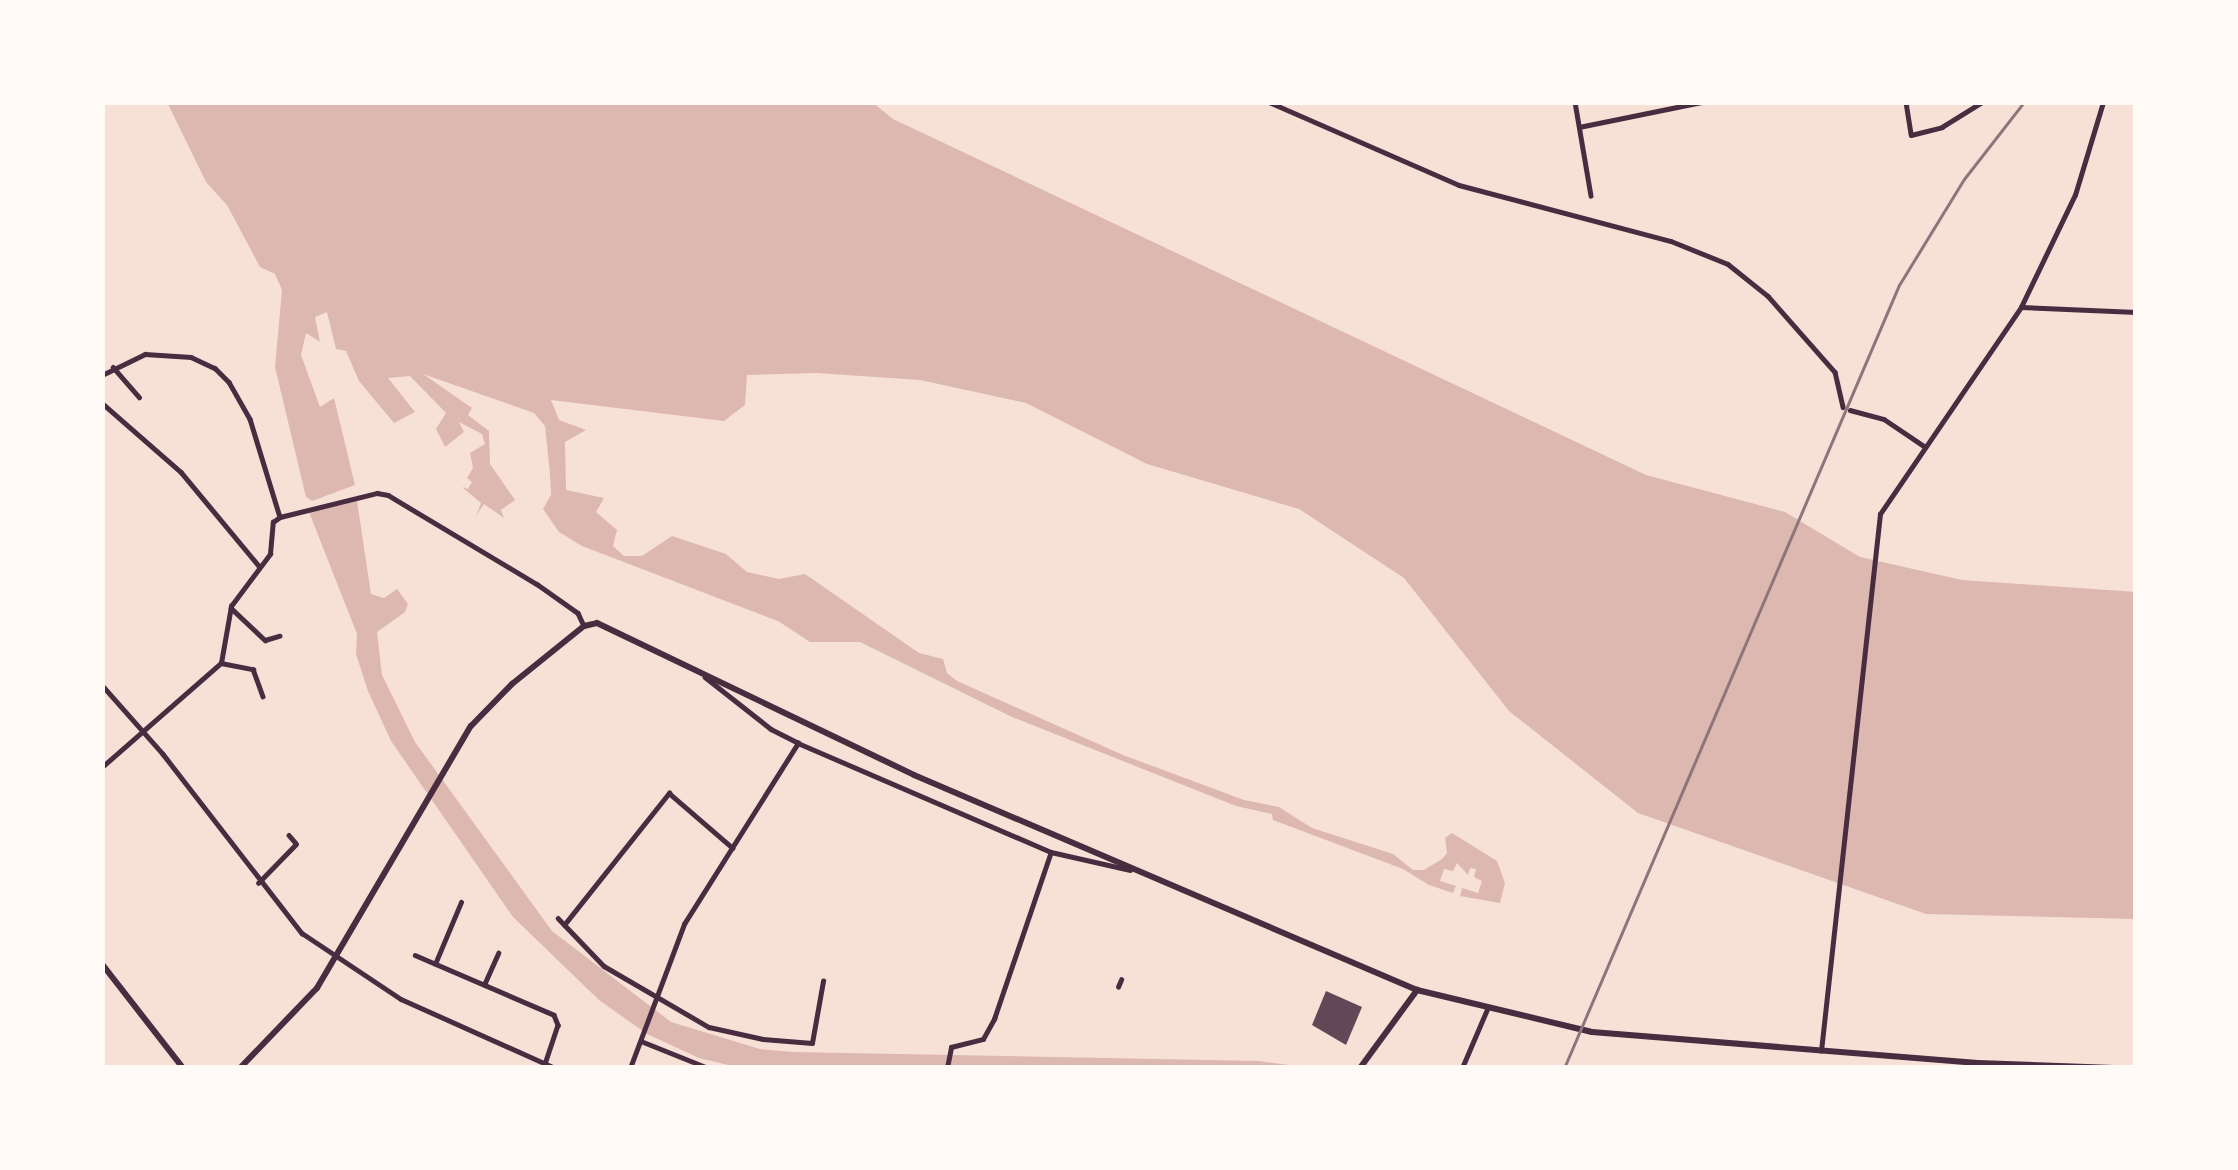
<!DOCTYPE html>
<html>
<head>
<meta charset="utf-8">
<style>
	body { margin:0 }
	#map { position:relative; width:2238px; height:1170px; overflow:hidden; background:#f7e1d7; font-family:Mulish,sans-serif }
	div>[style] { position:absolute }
	.water>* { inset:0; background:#dcb8b0 }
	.building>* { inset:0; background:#644757 }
	.minor>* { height:4.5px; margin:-2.25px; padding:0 2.25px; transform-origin:2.25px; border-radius:2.25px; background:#4a2c40 }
	.tertiary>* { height:6px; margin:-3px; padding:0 3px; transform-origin:3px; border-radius:3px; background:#4a2c40 }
	.secondary>* { height:6px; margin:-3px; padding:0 3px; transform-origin:3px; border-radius:3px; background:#4a2c40 }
	.rail>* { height:3px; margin:-1.5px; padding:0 1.5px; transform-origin:1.5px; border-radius:1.5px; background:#8f747c }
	span { translate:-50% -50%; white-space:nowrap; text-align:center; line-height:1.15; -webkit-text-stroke:12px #fffaf5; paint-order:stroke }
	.frame { position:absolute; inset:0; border:105px solid #fffaf5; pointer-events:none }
</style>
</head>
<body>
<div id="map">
	<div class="water">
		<i style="clip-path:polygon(167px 102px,872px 102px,893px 119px,1646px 475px,1785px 512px,1860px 557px,1962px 580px,2136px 592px,2136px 919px,1926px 914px,1638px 813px,1509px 711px,1404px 578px,1299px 509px,1147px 464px,1026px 403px,920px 380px,817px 373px,747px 375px,745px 405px,724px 421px,551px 400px,559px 420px,586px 430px,565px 442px,566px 490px,604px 498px,596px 512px,617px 530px,613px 546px,624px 556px,642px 556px,672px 536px,726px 554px,747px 572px,779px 579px,805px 574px,919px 653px,943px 659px,947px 673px,957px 681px,1123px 755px,1244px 800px,1279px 807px,1312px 828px,1393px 854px,1413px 870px,1424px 870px,1442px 859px,1447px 853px,1445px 838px,1452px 833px,1497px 861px,1505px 883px,1500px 903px,1460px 896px,1462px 888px,1478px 893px,1482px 881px,1474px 877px,1476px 869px,1470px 868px,1468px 875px,1457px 863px,1453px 871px,1444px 869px,1440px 881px,1456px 886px,1453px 893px,1429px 885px,1403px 869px,1273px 820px,1272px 814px,1236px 806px,1012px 717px,860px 642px,810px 642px,778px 621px,582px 546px,559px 532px,543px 509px,551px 495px,550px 474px,545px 426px,534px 413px,423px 374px,472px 408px,468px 415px,489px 431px,490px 464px,515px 500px,501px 510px,504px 518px,484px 504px,476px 516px,481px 503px,462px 487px,468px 489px,472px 482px,467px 478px,473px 468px,470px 453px,485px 444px,482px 434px,459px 422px,464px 432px,445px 447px,436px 429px,446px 413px,410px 376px,388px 378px,415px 412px,394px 423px,359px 381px,346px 351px,336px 349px,327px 312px,315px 317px,320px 342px,306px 333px,301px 355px,320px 407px,334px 398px,355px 485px,312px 501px,306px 497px,275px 367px,282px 290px,275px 274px,260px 267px,227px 205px,206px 182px)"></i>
		<i style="clip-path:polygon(357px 501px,371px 594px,384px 598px,397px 589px,408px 604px,405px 612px,377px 632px,382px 675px,415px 742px,552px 931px,671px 1022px,760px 1049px,793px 1052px,1259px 1061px,1311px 1068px,741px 1068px,699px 1058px,647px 1034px,599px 1000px,513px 917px,391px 741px,368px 691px,356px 654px,357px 634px,309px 512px)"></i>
	</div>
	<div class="building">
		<i style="clip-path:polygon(1326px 991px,1362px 1007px,1346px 1045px,1312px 1025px)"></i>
	</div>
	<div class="minor">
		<i style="left:1269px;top:102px;width:207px;rotate:23.6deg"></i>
		<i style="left:1459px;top:185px;width:219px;rotate:14.8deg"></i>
		<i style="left:1671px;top:241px;width:61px;rotate:22deg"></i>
		<i style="left:1728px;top:264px;width:51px;rotate:38.7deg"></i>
		<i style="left:1768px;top:296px;width:101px;rotate:48.6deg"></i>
		<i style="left:1835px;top:372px;width:36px;rotate:77deg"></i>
		<i style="left:1575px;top:102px;width:95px;rotate:80.3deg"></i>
		<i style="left:1906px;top:102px;width:33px;rotate:81deg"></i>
		<i style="left:1911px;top:135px;width:32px;rotate:-14deg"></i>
		<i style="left:1942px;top:127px;width:47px;rotate:-32deg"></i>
		<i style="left:1579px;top:127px;width:126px;rotate:-11.5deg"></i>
		<i style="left:2021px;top:307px;width:115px;rotate:2.5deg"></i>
		<i style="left:113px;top:367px;width:40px;rotate:49deg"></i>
		<i style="left:102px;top:375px;width:48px;rotate:-26deg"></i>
		<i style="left:145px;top:354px;width:46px;rotate:3.7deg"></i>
		<i style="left:191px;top:357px;width:26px;rotate:25deg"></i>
		<i style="left:215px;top:368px;width:20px;rotate:45deg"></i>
		<i style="left:229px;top:382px;width:43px;rotate:60.4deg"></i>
		<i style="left:250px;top:419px;width:102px;rotate:73deg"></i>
		<i style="left:102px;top:403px;width:105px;rotate:41.1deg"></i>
		<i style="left:181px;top:472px;width:122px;rotate:50.3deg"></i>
		<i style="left:1850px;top:410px;width:35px;rotate:15deg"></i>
		<i style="left:1884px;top:419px;width:48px;rotate:34deg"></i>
		<i style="left:231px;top:608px;width:47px;rotate:43.3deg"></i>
		<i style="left:265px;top:640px;width:15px;rotate:-16deg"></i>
		<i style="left:221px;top:663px;width:33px;rotate:11deg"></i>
		<i style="left:253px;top:669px;width:29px;rotate:70deg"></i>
		<i style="left:705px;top:677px;width:84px;rotate:38.2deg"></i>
		<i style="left:771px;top:729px;width:30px;rotate:27deg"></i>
		<i style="left:798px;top:743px;width:275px;rotate:23.3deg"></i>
		<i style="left:102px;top:685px;width:92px;rotate:48.5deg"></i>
		<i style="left:163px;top:754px;width:227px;rotate:52.2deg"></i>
		<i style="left:302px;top:933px;width:119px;rotate:33.7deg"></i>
		<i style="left:401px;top:999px;width:169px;rotate:24.1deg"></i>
		<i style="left:102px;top:767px;width:158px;rotate:-41.2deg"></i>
		<i style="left:221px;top:663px;width:58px;rotate:-80deg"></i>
		<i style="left:231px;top:606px;width:65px;rotate:-53.1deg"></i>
		<i style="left:270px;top:554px;width:32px;rotate:-85deg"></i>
		<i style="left:273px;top:522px;width:9px;rotate:-36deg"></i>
		<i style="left:280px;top:517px;width:100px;rotate:-13.9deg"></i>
		<i style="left:377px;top:493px;width:11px;rotate:10deg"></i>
		<i style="left:388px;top:495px;width:174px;rotate:30.9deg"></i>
		<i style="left:537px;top:584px;width:50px;rotate:35.3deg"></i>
		<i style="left:578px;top:613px;width:14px;rotate:65deg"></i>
		<i style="left:258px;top:883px;width:54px;rotate:-45.7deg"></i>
		<i style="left:296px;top:844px;width:11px;rotate:-131deg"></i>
		<i style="left:558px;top:918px;width:66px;rotate:46.2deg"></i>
		<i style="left:604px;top:966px;width:121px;rotate:30.2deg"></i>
		<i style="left:709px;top:1027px;width:55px;rotate:12.5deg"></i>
		<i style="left:763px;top:1039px;width:49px;rotate:4.7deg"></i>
		<i style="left:812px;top:1043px;width:63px;rotate:-79.9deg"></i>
		<i style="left:564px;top:925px;width:169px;rotate:-51.5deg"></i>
		<i style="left:669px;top:793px;width:84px;rotate:40.7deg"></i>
		<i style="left:415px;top:955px;width:151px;rotate:23.3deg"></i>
		<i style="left:554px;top:1015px;width:11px;rotate:68deg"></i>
		<i style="left:558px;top:1025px;width:41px;rotate:108.4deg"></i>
		<i style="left:435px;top:964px;width:67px;rotate:-67.2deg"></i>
		<i style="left:484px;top:985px;width:35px;rotate:-66deg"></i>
		<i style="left:1118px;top:987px;width:8px;rotate:-67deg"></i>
		<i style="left:641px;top:1041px;width:72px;rotate:21.9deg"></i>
		<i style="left:1821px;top:1051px;width:540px;rotate:-83.73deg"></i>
		<i style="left:1880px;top:514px;width:250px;rotate:-55.7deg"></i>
		<i style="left:2021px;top:307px;width:124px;rotate:-64.3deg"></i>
		<i style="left:2075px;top:195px;width:97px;rotate:-73.2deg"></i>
		<i style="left:630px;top:1068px;width:154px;rotate:-69.4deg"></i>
		<i style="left:684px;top:924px;width:214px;rotate:-57.8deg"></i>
		<i style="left:947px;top:1068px;width:21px;rotate:-79deg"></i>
		<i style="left:951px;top:1047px;width:33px;rotate:-14deg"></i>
		<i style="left:983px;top:1039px;width:23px;rotate:-61deg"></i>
		<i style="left:994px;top:1019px;width:176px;rotate:-71.2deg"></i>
		<i style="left:1051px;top:852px;width:81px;rotate:12.8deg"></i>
		<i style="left:1462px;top:1068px;width:66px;rotate:-66.9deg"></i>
	</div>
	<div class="tertiary">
		<i style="left:240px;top:1068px;width:111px;rotate:-46.1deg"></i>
		<i style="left:317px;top:988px;width:304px;rotate:-59.6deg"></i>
		<i style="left:471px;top:726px;width:59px;rotate:-45.7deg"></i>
		<i style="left:512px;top:684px;width:92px;rotate:-38.9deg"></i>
		<i style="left:584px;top:626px;width:13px;rotate:-13deg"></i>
		<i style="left:597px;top:623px;width:352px;rotate:25.6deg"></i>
		<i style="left:914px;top:775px;width:547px;rotate:23.14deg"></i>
	</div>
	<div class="secondary">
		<i style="left:102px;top:964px;width:132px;rotate:52.1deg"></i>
		<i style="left:1360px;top:1068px;width:97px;rotate:-53.8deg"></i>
		<i style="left:1417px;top:990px;width:180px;rotate:13.5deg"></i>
		<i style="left:1592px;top:1032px;width:387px;rotate:4.6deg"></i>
		<i style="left:1978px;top:1063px;width:136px;rotate:2.1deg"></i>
	</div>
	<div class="rail">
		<i style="left:1564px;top:1068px;width:852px;rotate:-66.84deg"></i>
		<i style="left:1899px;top:285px;width:124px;rotate:-58.5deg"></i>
		<i style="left:1964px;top:179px;width:98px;rotate:-52.1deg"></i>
	</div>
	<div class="frame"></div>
</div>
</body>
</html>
